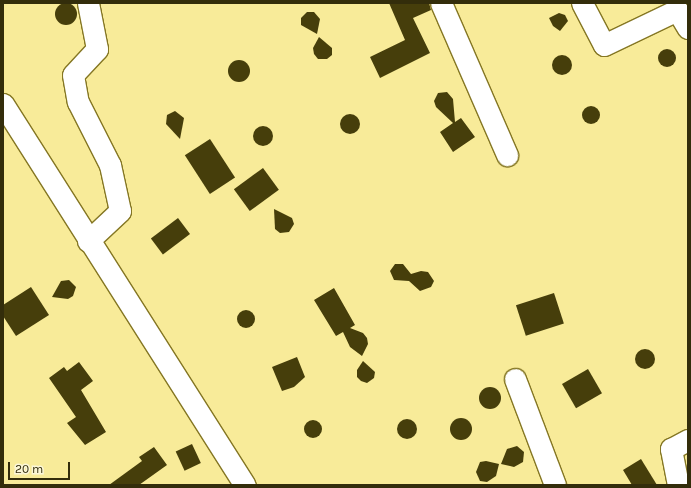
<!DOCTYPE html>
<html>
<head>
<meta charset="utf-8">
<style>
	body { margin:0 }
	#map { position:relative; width:691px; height:488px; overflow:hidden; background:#f8eb99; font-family:Karla,sans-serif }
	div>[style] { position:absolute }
	.building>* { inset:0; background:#463e0b; transform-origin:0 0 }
	.round { border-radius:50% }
	.roads { filter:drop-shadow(1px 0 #857724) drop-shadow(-1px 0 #857724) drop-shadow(0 1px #857724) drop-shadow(0 -1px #857724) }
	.street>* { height:21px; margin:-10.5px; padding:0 10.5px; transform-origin:10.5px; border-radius:10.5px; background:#fff }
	span { translate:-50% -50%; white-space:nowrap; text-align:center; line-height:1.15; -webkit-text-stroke:4px #fcf7d8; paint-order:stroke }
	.frame { position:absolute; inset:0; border:4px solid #332d0b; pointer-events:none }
	.scale { position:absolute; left:8px; top:462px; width:62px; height:18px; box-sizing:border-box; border:2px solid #332d0b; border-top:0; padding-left:5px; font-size:12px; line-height:14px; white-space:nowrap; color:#332d0b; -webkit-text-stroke:3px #fcf7d8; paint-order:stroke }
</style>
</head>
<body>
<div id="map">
	<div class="building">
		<i style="clip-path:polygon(389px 3px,429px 3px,431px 10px,413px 18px,430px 53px,380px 78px,370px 57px,405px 40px)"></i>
		<i class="round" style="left:55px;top:3px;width:22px;height:22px"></i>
		<i style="clip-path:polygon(307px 12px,314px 12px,320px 19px,317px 34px,301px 25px,301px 18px)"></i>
		<i style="clip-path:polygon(559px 13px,565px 15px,568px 21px,560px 31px,553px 26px,549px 18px)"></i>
		<i style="clip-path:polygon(319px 37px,332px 48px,332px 55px,327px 59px,318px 59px,314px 54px,313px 48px)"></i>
		<i class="round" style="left:658px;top:49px;width:18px;height:18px"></i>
		<i class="round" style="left:552px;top:55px;width:20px;height:20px"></i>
		<i class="round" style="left:228px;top:60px;width:22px;height:22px"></i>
		<i style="clip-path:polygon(447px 92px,453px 99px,455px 122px,461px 118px,475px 137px,453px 152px,440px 132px,453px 123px,436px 107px,434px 101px,438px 93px)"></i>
		<i class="round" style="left:582px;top:106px;width:18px;height:18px"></i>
		<i style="clip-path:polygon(175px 111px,184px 118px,180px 139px,166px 124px,167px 115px)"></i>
		<i class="round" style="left:340px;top:114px;width:20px;height:20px"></i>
		<i class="round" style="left:253px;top:126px;width:20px;height:20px"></i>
		<i style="left:210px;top:139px;width:46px;height:30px;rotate:57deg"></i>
		<i style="left:263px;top:168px;width:27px;height:36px;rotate:54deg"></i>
		<i style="clip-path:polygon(274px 209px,292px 218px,294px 224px,289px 232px,280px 233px,275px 229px)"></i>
		<i style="left:178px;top:218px;width:20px;height:34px;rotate:53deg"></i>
		<i style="clip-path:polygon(395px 264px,403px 264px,411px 274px,421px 271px,428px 272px,434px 281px,431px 287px,420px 291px,409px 281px,394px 280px,390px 271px)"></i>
		<i style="clip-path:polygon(69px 280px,76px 287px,73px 296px,68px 299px,52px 297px,61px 281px)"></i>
		<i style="clip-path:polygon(31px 287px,49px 315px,16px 336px,3px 316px,3px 305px)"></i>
		<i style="clip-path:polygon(334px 288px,355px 325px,350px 328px,363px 333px,367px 338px,368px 344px,362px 356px,350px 347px,343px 332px,336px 336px,314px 300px)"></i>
		<i style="left:554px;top:293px;width:32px;height:40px;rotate:72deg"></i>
		<i class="round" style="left:237px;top:310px;width:18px;height:18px"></i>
		<i class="round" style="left:635px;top:349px;width:20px;height:20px"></i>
		<i style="clip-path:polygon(297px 357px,305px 377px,294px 387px,282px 391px,272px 367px)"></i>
		<i style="clip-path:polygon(363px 361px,375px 372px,374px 378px,367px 383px,361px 381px,357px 377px,357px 370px)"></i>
		<i style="clip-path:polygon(79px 362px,93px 381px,81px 390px,106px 432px,85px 445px,67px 423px,76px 417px,49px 378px,64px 367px,67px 371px)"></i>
		<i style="left:588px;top:369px;width:28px;height:30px;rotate:60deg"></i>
		<i class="round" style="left:479px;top:387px;width:22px;height:22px"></i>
		<i class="round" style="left:450px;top:418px;width:22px;height:22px"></i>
		<i class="round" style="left:397px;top:419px;width:20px;height:20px"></i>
		<i class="round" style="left:304px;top:420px;width:18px;height:18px"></i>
		<i style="left:192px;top:444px;width:21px;height:18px;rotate:65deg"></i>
		<i style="clip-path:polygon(517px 446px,524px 452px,523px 462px,514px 467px,501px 464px,507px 449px)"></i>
		<i style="clip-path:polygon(154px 447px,167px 465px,139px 485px,109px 485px,142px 461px,139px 457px)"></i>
		<i style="clip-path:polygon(641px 459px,657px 485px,632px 485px,623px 470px)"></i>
		<i style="clip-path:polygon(486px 461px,499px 464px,496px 476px,487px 482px,480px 481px,476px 472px,480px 462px)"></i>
	</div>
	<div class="roads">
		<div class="street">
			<i style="left:88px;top:3px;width:47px;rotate:78.9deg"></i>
			<i style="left:97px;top:49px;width:35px;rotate:133deg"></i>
			<i style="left:73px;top:75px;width:27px;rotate:80deg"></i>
			<i style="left:78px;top:102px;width:71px;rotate:63.1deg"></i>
			<i style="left:110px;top:165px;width:47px;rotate:77.7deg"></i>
			<i style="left:120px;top:211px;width:44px;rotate:136.8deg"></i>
			<i style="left:441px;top:3px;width:166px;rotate:66.5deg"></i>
			<i style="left:582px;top:3px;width:47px;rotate:62.4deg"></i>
			<i style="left:604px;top:45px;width:81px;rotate:-25.6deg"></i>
			<i style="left:677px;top:10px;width:21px;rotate:59deg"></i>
			<i style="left:3px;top:104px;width:451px;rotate:57.6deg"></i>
			<i style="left:515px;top:379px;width:113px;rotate:69.3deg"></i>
			<i style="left:678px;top:485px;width:37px;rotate:-101deg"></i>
			<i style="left:671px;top:449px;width:19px;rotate:-28deg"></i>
		</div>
	</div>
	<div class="frame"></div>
	<div class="scale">20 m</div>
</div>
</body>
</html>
